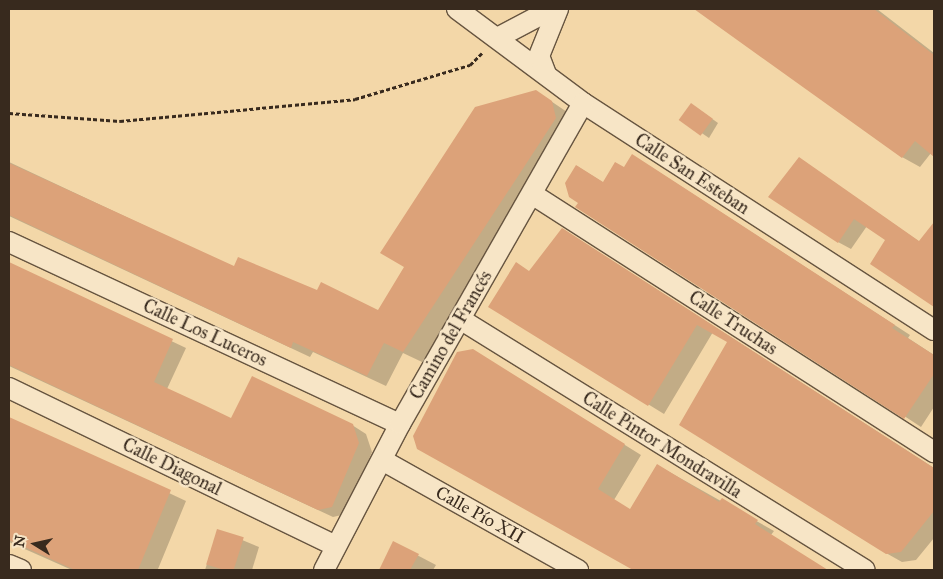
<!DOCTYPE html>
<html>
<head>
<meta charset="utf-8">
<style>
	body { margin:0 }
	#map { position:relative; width:943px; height:579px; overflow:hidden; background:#f3d7a8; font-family:"IM FELL Great Primer",serif }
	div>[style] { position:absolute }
	.shadow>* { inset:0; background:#0003 }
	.building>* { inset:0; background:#dca279; transform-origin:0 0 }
	.path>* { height:3px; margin-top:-1.5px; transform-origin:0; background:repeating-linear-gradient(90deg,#382a1e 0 4px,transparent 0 6.5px) }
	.roads { filter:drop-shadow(1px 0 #675540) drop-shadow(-1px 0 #675540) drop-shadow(0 1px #675540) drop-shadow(0 -1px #675540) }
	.street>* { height:20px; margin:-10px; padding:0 10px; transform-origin:10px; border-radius:10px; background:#f7e5c6 }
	span { translate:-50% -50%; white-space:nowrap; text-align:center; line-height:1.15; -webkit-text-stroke:5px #f7e5c6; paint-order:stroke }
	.street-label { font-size:18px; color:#382a1e }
	.frame { position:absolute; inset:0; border:10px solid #382a1e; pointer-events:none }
	.north { position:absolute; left:10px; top:519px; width:50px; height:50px; -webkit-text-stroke:4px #f7e5c6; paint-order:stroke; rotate:280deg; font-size:14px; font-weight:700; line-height:20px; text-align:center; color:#382a1e }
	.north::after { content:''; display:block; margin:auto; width:18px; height:22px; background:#382a1e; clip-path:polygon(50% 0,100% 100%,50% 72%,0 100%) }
</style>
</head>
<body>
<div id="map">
	<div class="shadow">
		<i style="clip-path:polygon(696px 9px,877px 9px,934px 53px,934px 155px,931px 153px,920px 167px,902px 157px)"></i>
		<i style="clip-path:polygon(536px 91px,570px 114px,574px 129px,422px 362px,403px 353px,386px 386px,313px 352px,310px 357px,9px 216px,9px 162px,235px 268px,378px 311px)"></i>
		<i style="clip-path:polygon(697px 108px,718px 123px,709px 138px,681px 119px)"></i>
		<i style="clip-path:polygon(800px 159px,934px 252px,934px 263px,928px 270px,934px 275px,934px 305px,872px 263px,887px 240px,867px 226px,851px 249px,838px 242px)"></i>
		<i style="clip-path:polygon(648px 165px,910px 335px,908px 338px,934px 355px,934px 407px,921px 427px,579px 202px,577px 166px,604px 183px,624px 169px)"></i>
		<i style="clip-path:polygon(563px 229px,934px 468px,934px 538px,916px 560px,902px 562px,886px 553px,729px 342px,713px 332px,664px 414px,490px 307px,530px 272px)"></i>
		<i style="clip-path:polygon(9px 264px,186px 348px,167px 389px,232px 420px,352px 425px,366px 434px,372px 452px,346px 514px,333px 517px,9px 366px)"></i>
		<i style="clip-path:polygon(490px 361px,641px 455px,614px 500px,631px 511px,657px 465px,774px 531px,771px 535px,826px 570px,635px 570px,418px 448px)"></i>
		<i style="clip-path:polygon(9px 418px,186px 501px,158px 569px,161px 570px,72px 570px,9px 542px)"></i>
		<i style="clip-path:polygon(218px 530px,259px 547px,252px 570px,205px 570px)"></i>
		<i style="clip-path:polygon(394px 543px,436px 565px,433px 570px,380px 570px)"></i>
	</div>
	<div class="building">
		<i style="clip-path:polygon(694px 9px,874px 9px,934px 55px,934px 157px,915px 141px,902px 158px)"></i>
		<i style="clip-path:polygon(536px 90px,552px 101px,556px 118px,403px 352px,384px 343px,367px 376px,293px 342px,291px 348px,9px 215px,9px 163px,234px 266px,238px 257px,317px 290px,321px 282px,378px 310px,404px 267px,380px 253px,475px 107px)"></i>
		<i style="left:691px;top:103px;width:27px;height:21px;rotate:36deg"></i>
		<i style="clip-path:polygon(632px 154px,895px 325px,892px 328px,934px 355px,934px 374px,904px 419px,575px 207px,578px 203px,569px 197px,565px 183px,576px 165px,603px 182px,615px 162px,624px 167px)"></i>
		<i style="clip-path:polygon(799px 157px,919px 241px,934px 222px,934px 307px,870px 264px,885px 240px,854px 219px,838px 243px,768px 197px)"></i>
		<i style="clip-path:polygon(562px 228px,934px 468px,934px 511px,901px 552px,886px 554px,679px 425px,727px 342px,697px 325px,648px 406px,488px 307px,516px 262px,529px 271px)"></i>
		<i style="clip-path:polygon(9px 262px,173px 339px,154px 382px,204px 405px,231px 418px,252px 376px,353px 424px,359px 443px,332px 507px,318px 510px,9px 365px)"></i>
		<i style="clip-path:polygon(473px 349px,625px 444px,598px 489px,630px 509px,657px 464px,719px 502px,722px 498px,758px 520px,755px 524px,828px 570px,633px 570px,417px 449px,413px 436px,457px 352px)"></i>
		<i style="clip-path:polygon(9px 417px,171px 490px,138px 570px,75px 570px,9px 540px)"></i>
		<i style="left:217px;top:529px;width:28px;height:37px;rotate:17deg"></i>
		<i style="clip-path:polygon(393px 541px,419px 554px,410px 570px,379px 570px)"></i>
	</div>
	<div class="path">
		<i style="left:9px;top:113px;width:111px;rotate:4.1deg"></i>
		<i style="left:120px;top:121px;width:236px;rotate:-5.3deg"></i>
		<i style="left:355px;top:99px;width:120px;rotate:-16.5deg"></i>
		<i style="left:470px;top:65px;width:17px;rotate:-45deg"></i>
	</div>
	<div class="roads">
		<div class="street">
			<i style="left:457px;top:9px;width:157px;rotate:36.7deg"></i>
			<i style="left:583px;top:103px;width:418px;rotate:32.9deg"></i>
			<i style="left:499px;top:37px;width:60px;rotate:-27.8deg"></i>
			<i style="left:546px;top:74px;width:19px;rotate:-111deg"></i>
			<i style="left:539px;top:56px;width:51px;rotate:-68deg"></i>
			<i style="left:532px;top:194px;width:478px;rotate:32.7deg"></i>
			<i style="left:9px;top:242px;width:431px;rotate:25deg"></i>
			<i style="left:460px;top:319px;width:476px;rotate:31.8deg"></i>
			<i style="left:9px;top:388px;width:363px;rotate:25.8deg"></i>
			<i style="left:382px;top:460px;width:225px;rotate:29.3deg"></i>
			<i style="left:9px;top:565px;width:13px;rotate:23deg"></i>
			<i style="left:324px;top:570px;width:165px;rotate:-62.5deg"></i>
			<i style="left:400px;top:424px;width:369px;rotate:-60.3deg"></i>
		</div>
	</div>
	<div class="street-label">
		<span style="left:692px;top:174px;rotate:33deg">Calle San Esteban</span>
		<span style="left:733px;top:323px;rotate:33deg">Calle Truchas</span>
		<span style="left:205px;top:333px;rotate:25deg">Calle Los Luceros</span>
		<span style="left:451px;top:335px;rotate:-60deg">Camino del Francés</span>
		<span style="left:662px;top:445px;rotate:32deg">Calle Pintor Mondravilla</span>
		<span style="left:172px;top:467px;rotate:26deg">Calle Diagonal</span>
		<span style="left:480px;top:515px;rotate:29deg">Calle Pío XII</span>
	</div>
	<div class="frame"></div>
	<div class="north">N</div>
</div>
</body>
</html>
